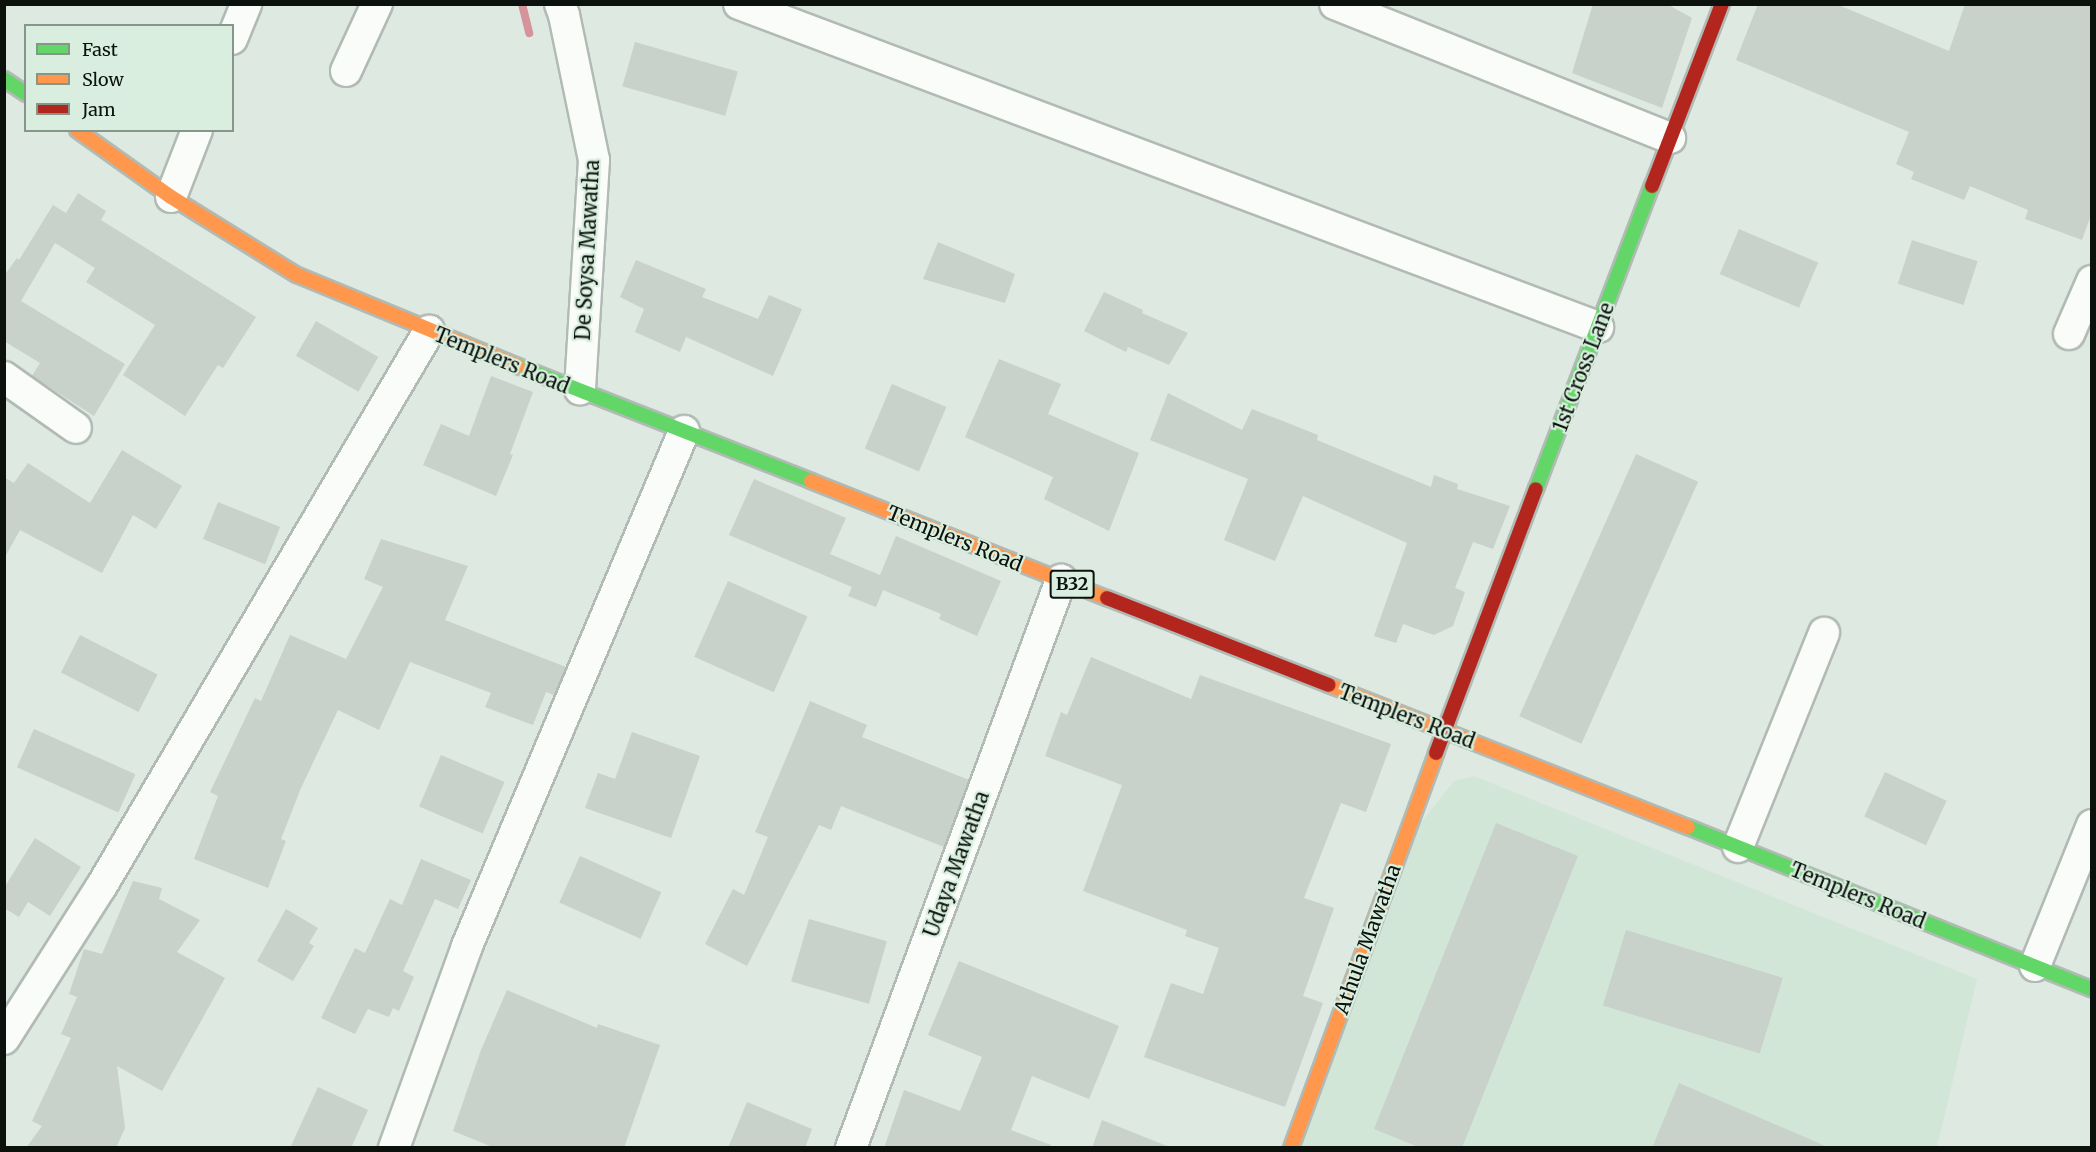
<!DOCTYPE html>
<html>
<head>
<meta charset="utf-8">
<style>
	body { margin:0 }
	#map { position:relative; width:2096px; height:1152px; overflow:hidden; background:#dee9e1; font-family:Merriweather,serif }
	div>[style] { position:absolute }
	.built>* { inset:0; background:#d2e6d7 }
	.stream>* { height:8px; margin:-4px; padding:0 4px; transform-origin:4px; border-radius:4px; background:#d5949a }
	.building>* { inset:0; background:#c8d1ca; transform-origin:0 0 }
	.roads { filter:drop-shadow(2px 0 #b1bab4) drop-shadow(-2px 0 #b1bab4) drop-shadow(0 2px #b1bab4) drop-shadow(0 -2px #b1bab4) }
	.street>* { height:30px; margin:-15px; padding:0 15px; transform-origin:15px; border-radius:15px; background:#fafcfa }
	.fast>* { height:14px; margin:-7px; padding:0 7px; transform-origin:7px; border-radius:7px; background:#63d668 }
	.slow>* { height:14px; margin:-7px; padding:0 7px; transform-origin:7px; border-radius:7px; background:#ff974d }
	.jam>* { height:14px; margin:-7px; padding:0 7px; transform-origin:7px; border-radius:7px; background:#b3261e }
	span { translate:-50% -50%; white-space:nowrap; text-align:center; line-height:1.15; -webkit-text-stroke:4.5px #d9eede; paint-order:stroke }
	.shield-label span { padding:2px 4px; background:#d9eede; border:2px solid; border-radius:4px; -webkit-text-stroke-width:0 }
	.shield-label { font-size:18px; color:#0b120d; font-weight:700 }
	.street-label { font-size:20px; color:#0b120d }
	.frame { position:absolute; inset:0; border:6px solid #0b120d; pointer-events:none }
	.legend { position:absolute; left:24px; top:24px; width:210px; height:108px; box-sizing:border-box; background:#d9eede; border:2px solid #87968a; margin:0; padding:8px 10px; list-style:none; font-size:18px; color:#0b120d }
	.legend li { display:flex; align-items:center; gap:12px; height:30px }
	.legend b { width:30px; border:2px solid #87968a }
</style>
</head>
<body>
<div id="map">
	<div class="built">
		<i style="clip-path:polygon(1474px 776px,1977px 979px,1937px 1147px,1296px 1148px,1419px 825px,1454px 781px)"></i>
	</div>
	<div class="stream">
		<i style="left:522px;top:4px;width:30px;rotate:76deg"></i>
	</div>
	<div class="building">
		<i style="clip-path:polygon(1593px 4px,1667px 4px,1692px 18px,1662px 108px,1572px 73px)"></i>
		<i style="clip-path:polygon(1758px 4px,1836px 4px,1949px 51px,1965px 4px,2091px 4px,2091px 215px,2082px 240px,2025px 219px,2028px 210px,1970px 186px,1964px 200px,1911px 179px,1914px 172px,1896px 164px,1909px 132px,1736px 60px)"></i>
		<i style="left:635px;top:42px;width:107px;height:46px;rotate:16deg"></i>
		<i style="clip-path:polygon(78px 193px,106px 211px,101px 220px,256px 317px,223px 368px,218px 365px,185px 416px,123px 375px,155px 325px,86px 282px,95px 268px,55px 243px,21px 301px,125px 364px,94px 416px,32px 376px,40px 363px,4px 341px,4px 276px,17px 258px,19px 260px,53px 205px,66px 213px)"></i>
		<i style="left:1739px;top:229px;width:86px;height:49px;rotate:23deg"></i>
		<i style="left:1912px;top:240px;width:69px;height:46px;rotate:18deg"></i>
		<i style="clip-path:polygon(938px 242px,1015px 274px,1005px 303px,923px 279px)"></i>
		<i style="clip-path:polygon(636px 260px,706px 289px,702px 297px,758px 319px,769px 295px,802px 309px,773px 376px,686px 337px,680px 352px,635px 332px,644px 309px,620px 297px)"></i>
		<i style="clip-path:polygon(1104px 292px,1143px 310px,1142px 313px,1188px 333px,1169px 365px,1128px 347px,1126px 352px,1084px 331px)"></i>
		<i style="left:316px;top:321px;width:72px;height:40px;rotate:30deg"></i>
		<i style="clip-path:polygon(999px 359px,1061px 384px,1048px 414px,1139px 453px,1109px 531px,1044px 499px,1053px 477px,965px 437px)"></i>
		<i style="clip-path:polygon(491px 376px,533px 392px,510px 454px,513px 455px,496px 496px,423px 465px,441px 424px,469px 436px)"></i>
		<i style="left:892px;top:384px;width:59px;height:70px;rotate:23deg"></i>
		<i style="clip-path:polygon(1168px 393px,1242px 430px,1252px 409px,1318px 435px,1317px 440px,1431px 487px,1434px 475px,1458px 484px,1457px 489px,1510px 506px,1493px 549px,1473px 542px,1455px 588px,1465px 592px,1453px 626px,1434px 635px,1403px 624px,1396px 643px,1374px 636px,1407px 543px,1303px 496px,1275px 561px,1224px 540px,1248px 479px,1150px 440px)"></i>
		<i style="clip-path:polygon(122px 450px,182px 486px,156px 529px,133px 515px,102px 573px,20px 530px,4px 559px,4px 477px,14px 483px,28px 463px,90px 503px)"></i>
		<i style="left:1636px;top:454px;width:68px;height:287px;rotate:24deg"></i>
		<i style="clip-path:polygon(754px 479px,846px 518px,830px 554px,880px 575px,896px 536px,1001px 581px,977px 636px,939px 619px,941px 614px,883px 590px,876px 607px,848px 596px,852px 587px,729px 535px)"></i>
		<i style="left:218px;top:502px;width:67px;height:40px;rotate:22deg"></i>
		<i style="clip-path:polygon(381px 539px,468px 566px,445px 620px,566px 667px,554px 695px,546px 692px,533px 725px,485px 707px,491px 693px,410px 662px,379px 730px,338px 710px,301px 788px,281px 839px,286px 841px,268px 888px,194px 859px,218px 796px,210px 792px,255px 698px,261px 701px,290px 635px,346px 659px,383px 587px,364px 579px)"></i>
		<i style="left:728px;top:581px;width:87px;height:83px;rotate:24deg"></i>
		<i style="left:80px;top:635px;width:87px;height:42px;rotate:27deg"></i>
		<i style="clip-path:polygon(1091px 657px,1191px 699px,1200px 675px,1391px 744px,1366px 812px,1341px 803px,1304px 898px,1334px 908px,1303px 996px,1323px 1003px,1285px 1107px,1144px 1057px,1171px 983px,1203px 994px,1219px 948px,1185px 936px,1187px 930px,1083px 891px,1122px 785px,1045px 756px,1061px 712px,1067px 715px)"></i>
		<i style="clip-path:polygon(810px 701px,867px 725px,862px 737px,969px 780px,944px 847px,841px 806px,831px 830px,819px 825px,747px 966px,705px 944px,733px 889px,744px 895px,768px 837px,755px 832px)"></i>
		<i style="left:34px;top:729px;width:111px;height:42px;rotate:24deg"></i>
		<i style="clip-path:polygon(632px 732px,700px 756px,671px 838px,585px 808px,598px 773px,615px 779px)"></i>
		<i style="left:441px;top:755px;width:69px;height:56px;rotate:23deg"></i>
		<i style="left:1885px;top:772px;width:68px;height:49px;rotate:25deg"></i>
		<i style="clip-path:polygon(1496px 823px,1578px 856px,1462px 1148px,1421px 1148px,1374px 1129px)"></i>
		<i style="clip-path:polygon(35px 838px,81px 867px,50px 916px,28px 902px,19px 917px,4px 908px,4px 888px)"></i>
		<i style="left:580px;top:856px;width:89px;height:51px;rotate:24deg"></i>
		<i style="clip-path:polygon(421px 859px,471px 880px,458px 909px,435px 899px,403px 971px,414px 977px,399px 1011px,393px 1008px,389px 1017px,368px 1009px,355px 1034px,321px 1018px,355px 948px,365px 953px,390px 899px,402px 905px)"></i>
		<i style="clip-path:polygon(133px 881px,162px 888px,159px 899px,200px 920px,177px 952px,225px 978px,162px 1091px,117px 1066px,125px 1128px,116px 1148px,26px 1148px,42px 1126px,32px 1121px,71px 1038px,61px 1034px,77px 997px,69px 994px,84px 949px,102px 954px)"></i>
		<i style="clip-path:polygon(286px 909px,318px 928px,309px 943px,314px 946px,293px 981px,257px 961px)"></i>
		<i style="left:809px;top:919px;width:81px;height:65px;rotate:16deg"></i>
		<i style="left:1626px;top:930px;width:164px;height:79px;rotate:17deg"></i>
		<i style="clip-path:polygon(959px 961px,1119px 1026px,1089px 1099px,1032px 1076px,1011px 1130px,1051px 1145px,1050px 1148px,884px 1148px,904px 1090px,960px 1111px,982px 1057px,928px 1035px)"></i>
		<i style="clip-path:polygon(507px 990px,597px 1028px,598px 1024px,660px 1045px,624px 1148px,495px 1148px,453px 1131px,481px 1050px)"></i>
		<i style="clip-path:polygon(1679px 1083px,1830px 1148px,1652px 1148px)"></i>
		<i style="clip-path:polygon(318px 1087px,368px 1110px,351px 1148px,290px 1148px)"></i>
		<i style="clip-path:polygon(747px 1102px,812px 1129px,805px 1148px,728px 1148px)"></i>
		<i style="clip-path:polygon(1102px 1120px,1167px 1146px,1167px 1148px,1092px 1148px)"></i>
	</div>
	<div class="roads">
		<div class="street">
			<i style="left:560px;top:4px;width:12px;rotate:70deg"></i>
			<i style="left:564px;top:15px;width:148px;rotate:78.3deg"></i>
			<i style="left:594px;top:160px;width:230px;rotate:93.5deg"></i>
			<i style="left:739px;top:4px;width:918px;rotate:20.61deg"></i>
			<i style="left:1335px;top:4px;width:361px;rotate:21.8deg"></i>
			<i style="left:232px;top:39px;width:38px;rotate:-68deg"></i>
			<i style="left:346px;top:71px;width:74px;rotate:-65.2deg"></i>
			<i style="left:171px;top:197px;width:72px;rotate:-68.8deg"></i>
			<i style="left:2069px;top:334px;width:58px;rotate:-66.5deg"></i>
			<i style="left:4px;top:377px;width:88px;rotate:35.3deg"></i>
			<i style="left:1738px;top:847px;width:231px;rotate:-68.1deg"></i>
			<i style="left:2035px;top:966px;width:152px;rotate:-68deg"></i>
			<i style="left:4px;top:1039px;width:180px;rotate:-57.5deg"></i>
			<i style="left:101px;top:887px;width:646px;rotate:-59.46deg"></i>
			<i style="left:394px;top:1148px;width:215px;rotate:-70.1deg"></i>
			<i style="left:467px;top:946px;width:559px;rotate:-67.15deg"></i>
			<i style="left:851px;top:1148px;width:606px;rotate:-69.71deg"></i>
		</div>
		<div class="fast">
			<i style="left:4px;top:79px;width:27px;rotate:34deg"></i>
			<i style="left:518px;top:366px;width:315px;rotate:21.4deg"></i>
			<i style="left:1536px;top:489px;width:324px;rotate:-69.1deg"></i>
			<i style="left:1688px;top:827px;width:435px;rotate:21.9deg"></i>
		</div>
		<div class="slow">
			<i style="left:77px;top:130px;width:115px;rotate:35.5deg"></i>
			<i style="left:171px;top:197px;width:148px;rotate:31.8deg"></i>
			<i style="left:297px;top:275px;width:239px;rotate:22.4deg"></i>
			<i style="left:811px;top:481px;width:318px;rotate:21.6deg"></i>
			<i style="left:1329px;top:685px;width:386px;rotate:21.6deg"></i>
			<i style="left:1291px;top:1148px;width:421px;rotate:-69.8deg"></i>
		</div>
		<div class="jam">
			<i style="left:1652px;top:186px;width:195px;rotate:-69deg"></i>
			<i style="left:1107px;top:598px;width:238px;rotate:21.4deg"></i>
			<i style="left:1436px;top:753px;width:282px;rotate:-69.3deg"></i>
		</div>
	</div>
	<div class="shield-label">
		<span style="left:1072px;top:584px">B32</span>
	</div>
	<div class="street-label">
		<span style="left:587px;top:250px;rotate:-87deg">De Soysa Mawatha</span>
		<span style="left:502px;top:360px;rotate:22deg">Templers Road</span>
		<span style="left:1583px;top:367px;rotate:-69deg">1st Cross Lane</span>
		<span style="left:955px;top:538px;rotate:22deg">Templers Road</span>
		<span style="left:1407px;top:716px;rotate:21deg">Templers Road</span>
		<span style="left:956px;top:864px;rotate:-70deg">Udaya Mawatha</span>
		<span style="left:1858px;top:895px;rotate:22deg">Templers Road</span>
		<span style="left:1367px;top:939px;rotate:-70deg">Athula Mawatha</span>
	</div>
	<div class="frame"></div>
	<ul class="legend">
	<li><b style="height:8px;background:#63d668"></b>Fast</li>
	<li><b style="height:8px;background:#ff974d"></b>Slow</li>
	<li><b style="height:8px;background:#b3261e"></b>Jam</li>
	</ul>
</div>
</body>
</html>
